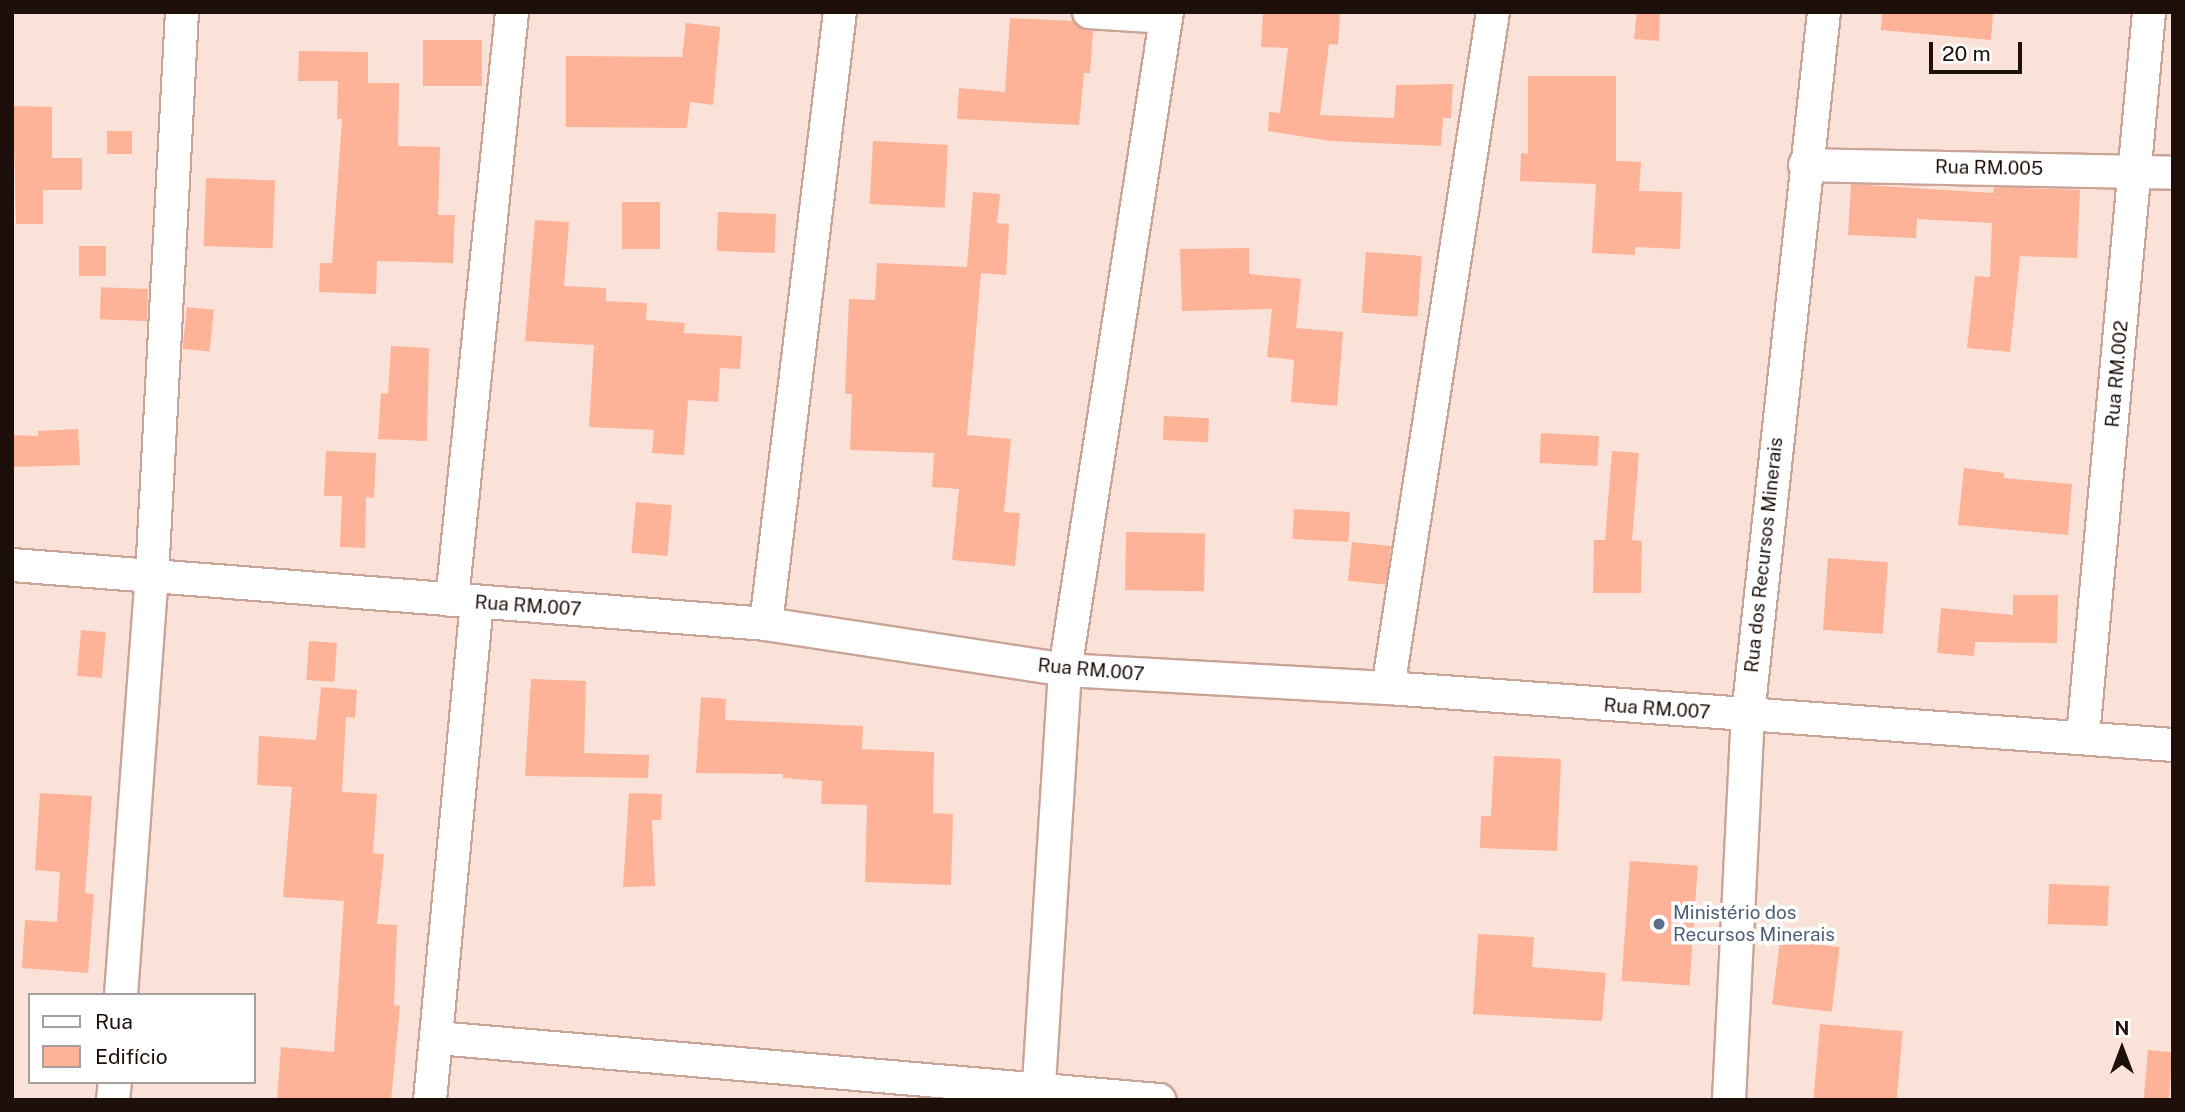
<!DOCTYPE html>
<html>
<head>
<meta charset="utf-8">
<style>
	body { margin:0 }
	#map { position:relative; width:2185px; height:1112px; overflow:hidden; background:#fae2d9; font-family:"Public Sans",sans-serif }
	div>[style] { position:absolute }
	.building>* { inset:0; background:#feb297; transform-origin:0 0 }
	.roads { filter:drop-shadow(2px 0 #caa496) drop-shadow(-2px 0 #caa496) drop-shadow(0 2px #caa496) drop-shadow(0 -2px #caa496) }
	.street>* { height:32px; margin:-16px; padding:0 16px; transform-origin:16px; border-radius:16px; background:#fff }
	.dots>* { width:19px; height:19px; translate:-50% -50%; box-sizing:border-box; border:4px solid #fff; border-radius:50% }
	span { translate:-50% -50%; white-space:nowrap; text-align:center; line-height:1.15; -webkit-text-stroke:7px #fff; paint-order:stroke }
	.street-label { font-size:19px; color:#1d100b }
	.service-label { font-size:19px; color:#4e5e75 }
	.left { translate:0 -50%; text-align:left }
	.frame { position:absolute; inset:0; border:14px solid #1d100b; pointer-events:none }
	.legend { position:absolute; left:28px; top:993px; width:228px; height:91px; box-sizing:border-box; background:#fff; border:2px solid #a59f9d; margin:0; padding:9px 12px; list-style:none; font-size:21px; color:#1d100b }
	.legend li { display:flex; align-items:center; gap:14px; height:35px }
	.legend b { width:35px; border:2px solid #a59f9d }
	.north { position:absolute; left:2087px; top:1014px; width:70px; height:70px; -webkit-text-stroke:5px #fff; paint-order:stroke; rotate:0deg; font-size:19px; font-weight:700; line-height:28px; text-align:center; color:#1d100b }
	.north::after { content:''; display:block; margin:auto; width:24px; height:32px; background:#1d100b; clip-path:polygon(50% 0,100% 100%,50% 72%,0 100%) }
	.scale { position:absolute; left:1929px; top:42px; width:93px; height:32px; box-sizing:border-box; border:4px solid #1d100b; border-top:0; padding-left:9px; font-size:21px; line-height:24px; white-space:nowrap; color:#1d100b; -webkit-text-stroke:5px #fff; paint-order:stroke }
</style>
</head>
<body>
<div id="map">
	<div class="building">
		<i style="clip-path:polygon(1263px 12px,1340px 12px,1338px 45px,1329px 44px,1320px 115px,1394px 118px,1396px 85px,1453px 84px,1451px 118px,1443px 118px,1441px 146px,1330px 141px,1268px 131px,1269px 112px,1280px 113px,1288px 48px,1261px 47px)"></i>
		<i style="clip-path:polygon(1637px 12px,1660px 12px,1659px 41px,1634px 39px)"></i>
		<i style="clip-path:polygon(1882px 12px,1993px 12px,1991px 40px,1881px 30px)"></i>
		<i style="clip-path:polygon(1010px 18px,1074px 21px,1093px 31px,1090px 73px,1084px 73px,1079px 125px,957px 119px,959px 88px,1005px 92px)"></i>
		<i style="clip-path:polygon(686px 23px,720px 27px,713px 105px,690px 102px,687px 128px,566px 127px,566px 56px,682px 57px)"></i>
		<i style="left:423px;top:40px;width:59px;height:46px"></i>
		<i style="clip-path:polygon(299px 51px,368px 52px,368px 83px,399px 83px,398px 146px,440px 147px,438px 215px,455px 215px,453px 263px,377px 261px,376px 294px,319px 292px,320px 263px,332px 263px,342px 119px,337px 119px,338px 81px,298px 81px)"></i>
		<i style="clip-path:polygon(1528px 76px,1616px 76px,1616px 161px,1641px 162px,1639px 191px,1682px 192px,1680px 249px,1635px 247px,1635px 255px,1592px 253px,1596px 184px,1520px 181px,1521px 153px,1528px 154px)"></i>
		<i style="clip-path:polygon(13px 106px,52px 107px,52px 158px,82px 158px,82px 190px,43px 190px,43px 224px,16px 224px)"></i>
		<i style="left:107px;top:131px;width:25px;height:23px"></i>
		<i style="left:873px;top:141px;width:75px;height:63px;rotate:3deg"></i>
		<i style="left:206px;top:178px;width:69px;height:68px;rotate:2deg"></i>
		<i style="clip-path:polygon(1851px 184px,1993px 193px,1994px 187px,2080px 190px,2077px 258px,2020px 256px,2010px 352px,1967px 348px,1975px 276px,1990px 277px,1992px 223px,1917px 219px,1916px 238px,1848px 235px)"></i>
		<i style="clip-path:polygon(973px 192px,1000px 194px,997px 223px,1009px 224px,1006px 275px,981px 273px,967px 435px,1011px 439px,1004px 512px,1020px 513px,1015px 566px,952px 560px,959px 489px,932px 487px,934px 453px,850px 450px,852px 394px,845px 394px,849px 299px,875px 300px,877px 263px,967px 267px)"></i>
		<i style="left:622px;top:202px;width:38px;height:47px"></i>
		<i style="left:718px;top:212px;width:58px;height:39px;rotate:2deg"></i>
		<i style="clip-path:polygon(535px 220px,569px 222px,564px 286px,606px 288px,606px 301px,647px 303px,646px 320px,685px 323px,684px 333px,742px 336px,740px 369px,720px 368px,718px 402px,688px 400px,684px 455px,652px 453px,654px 430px,589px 427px,594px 345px,525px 341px)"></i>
		<i style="left:79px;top:246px;width:27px;height:30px"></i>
		<i style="clip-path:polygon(1249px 248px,1249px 274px,1301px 279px,1296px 328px,1343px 332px,1337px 406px,1291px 402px,1294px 360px,1267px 357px,1272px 309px,1182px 311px,1180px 249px)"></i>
		<i style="left:1366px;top:252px;width:56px;height:61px;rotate:4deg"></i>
		<i style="left:148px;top:289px;width:32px;height:47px;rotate:92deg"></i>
		<i style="left:187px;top:307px;width:27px;height:42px;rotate:6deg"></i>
		<i style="clip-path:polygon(391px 346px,429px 348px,427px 441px,378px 439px,381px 393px,388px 394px)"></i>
		<i style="left:1164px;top:416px;width:45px;height:24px;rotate:3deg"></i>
		<i style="clip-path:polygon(78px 429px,80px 465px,12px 467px,12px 435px,38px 436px,38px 431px)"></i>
		<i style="left:1541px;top:433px;width:58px;height:30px;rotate:3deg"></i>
		<i style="clip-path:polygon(326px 451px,376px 453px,374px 498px,366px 497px,365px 548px,340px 547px,342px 496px,324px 496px)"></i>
		<i style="clip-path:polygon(1612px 451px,1639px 453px,1632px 540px,1642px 541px,1641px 593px,1593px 593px,1594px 540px,1605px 540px)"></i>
		<i style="clip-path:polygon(1964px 468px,2004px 473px,2004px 478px,2072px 484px,2068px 535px,1958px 525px)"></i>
		<i style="left:636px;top:502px;width:36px;height:51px;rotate:5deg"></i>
		<i style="left:1294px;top:509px;width:56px;height:30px;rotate:3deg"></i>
		<i style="left:1126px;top:532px;width:79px;height:58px;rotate:1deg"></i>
		<i style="left:1352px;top:542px;width:39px;height:39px;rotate:6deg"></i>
		<i style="left:1828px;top:558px;width:60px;height:72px;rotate:4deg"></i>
		<i style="clip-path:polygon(2013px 595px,2058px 595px,2057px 643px,1975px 642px,1974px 656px,1937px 653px,1941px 608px,2013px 615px)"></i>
		<i style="left:81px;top:630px;width:25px;height:46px;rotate:5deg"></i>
		<i style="left:309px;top:641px;width:28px;height:39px;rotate:4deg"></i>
		<i style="clip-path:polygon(531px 679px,586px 681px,584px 753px,649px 755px,648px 778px,525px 776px)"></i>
		<i style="clip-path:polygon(321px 687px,357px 690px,355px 718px,346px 717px,342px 792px,377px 794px,373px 853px,384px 854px,377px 924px,397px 925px,394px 1005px,400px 1006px,391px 1100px,277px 1100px,281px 1047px,334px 1052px,344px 901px,283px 897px,292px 787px,257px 785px,259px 736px,316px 740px)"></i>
		<i style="clip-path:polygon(701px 697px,726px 699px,725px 720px,863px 726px,862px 749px,934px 752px,933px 813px,953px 814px,951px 885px,865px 882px,867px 805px,821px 804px,822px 781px,783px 778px,783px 774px,696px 773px)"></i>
		<i style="clip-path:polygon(1494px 756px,1561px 759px,1557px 851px,1480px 848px,1481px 816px,1491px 816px)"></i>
		<i style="clip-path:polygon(40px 793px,92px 796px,85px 893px,94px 894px,88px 973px,22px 968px,25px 920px,57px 922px,60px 872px,35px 870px)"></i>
		<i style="clip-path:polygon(629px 793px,662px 794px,661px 820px,652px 820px,655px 886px,623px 887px)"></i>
		<i style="left:1630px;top:861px;width:68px;height:120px;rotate:4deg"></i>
		<i style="left:2049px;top:884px;width:60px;height:40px;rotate:2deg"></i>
		<i style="clip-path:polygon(1478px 934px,1534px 937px,1532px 967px,1606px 973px,1602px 1021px,1473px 1014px)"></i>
		<i style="left:1780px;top:940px;width:60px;height:65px;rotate:7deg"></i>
		<i style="left:1820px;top:1024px;width:83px;height:76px;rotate:5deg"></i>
		<i style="left:2148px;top:1050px;width:25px;height:50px;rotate:5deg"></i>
	</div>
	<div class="roads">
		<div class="street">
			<i style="left:1089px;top:12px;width:77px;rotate:3.7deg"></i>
			<i style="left:1805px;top:165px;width:368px;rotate:1.2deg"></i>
			<i style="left:12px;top:565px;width:756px;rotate:4.47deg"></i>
			<i style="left:766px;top:624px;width:303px;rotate:8.7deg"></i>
			<i style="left:1065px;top:670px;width:324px;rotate:3.2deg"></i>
			<i style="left:1388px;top:688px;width:787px;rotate:4.15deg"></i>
			<i style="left:452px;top:600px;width:591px;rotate:-84.17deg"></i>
			<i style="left:766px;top:624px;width:616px;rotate:-83.11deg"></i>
			<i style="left:1388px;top:688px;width:684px;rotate:-81.17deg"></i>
			<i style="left:2083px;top:736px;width:727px;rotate:-84.79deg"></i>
			<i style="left:121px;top:995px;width:420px;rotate:-85.8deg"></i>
			<i style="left:152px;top:576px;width:565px;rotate:-86.96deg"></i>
			<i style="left:437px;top:1038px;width:725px;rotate:4.91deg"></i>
			<i style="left:113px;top:1100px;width:18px;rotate:-84deg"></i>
			<i style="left:430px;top:1100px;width:500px;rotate:-84.61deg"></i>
			<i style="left:1038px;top:1100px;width:431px;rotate:-86.4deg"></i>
			<i style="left:1065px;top:670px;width:666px;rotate:-81.19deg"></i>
			<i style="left:1729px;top:1100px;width:385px;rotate:-87.2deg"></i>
			<i style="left:1748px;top:715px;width:707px;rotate:-83.83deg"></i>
		</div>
	</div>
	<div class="dots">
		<i style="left:1659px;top:924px;background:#5c6f8a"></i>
	</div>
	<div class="street-label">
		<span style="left:1989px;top:168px;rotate:1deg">Rua RM.005</span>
		<span style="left:2117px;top:374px;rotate:-85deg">Rua RM.002</span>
		<span style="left:1764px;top:555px;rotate:-84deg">Rua dos Recursos Minerais</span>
		<span style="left:528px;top:606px;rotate:4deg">Rua RM.007</span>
		<span style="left:1091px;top:670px;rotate:5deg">Rua RM.007</span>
		<span style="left:1657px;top:709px;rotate:4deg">Rua RM.007</span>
	</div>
	<div class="service-label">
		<span class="left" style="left:1673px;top:924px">Ministério dos<br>Recursos Minerais</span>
	</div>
	<div class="frame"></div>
	<ul class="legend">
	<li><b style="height:9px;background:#fff"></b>Rua</li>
	<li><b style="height:19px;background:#feb297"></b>Edifício</li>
	</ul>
	<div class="north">N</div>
	<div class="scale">20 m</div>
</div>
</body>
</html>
